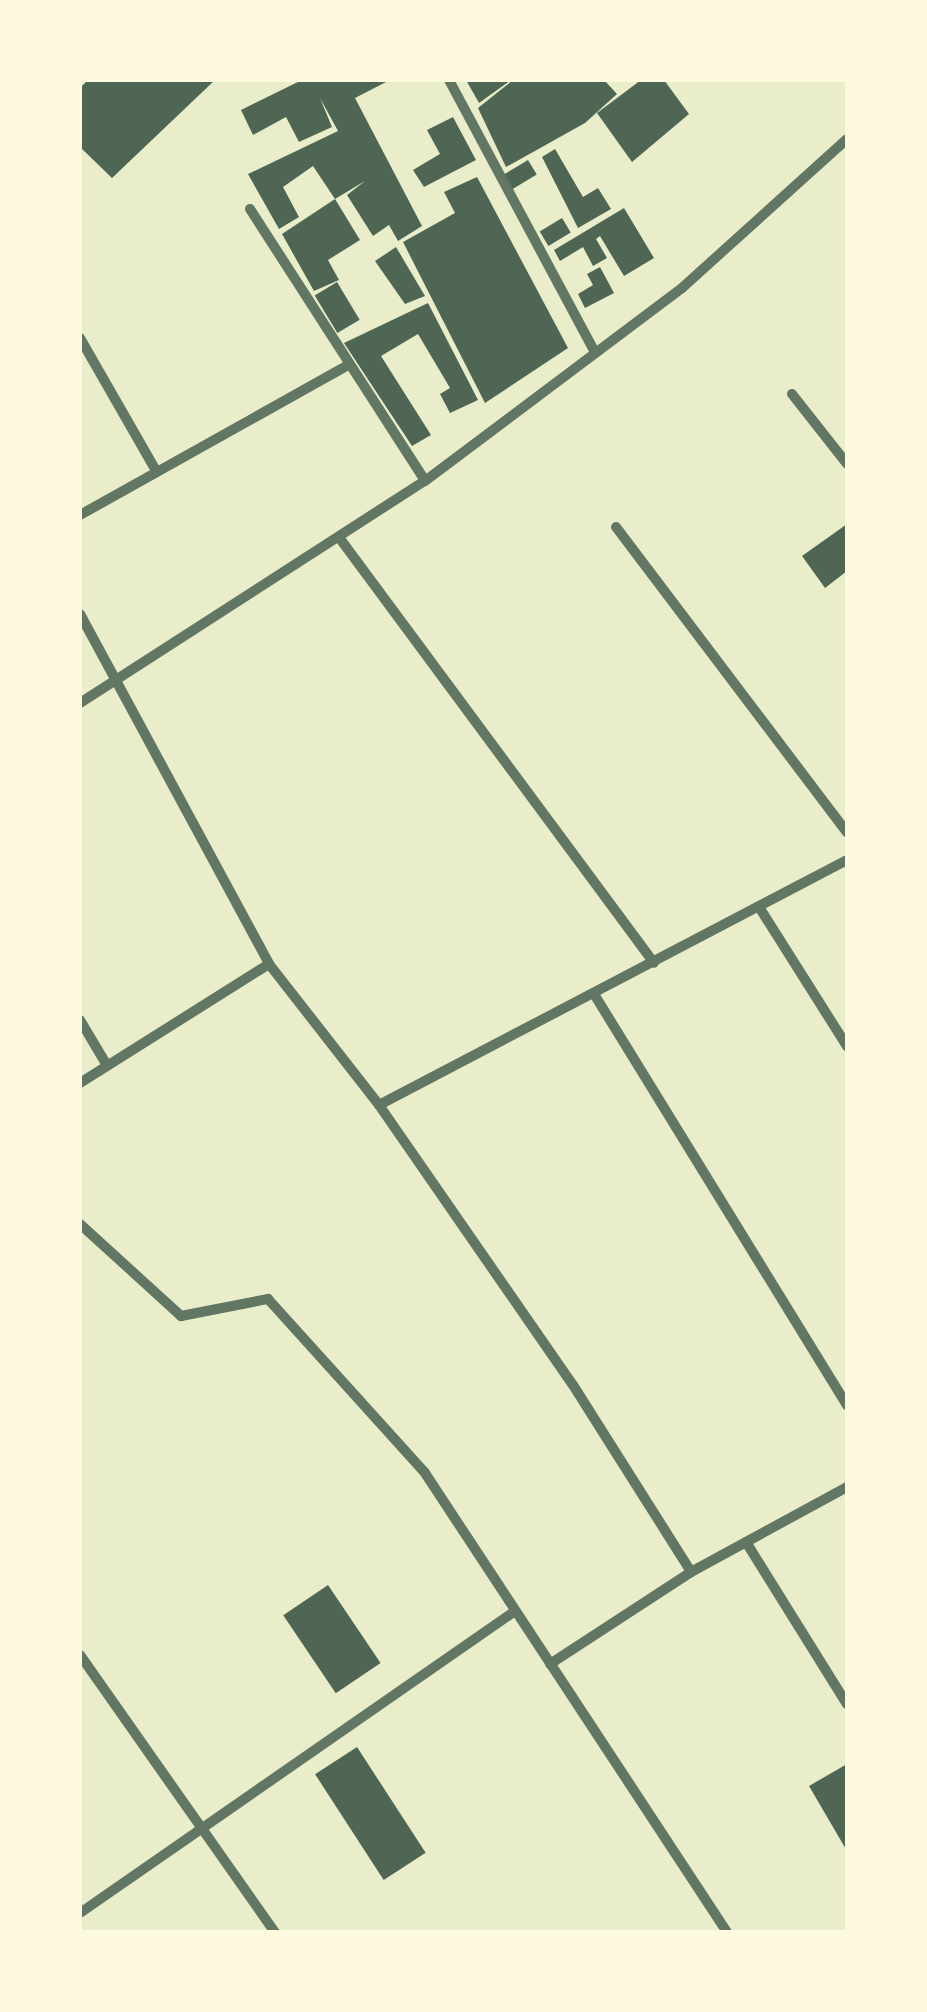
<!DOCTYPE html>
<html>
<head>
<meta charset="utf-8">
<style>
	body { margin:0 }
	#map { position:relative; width:927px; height:2012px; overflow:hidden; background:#e9edc9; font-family:"Asap Condensed",sans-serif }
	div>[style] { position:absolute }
	.building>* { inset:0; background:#4f6655; transform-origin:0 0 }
	.minor>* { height:10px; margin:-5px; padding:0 5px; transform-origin:5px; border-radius:5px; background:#617663 }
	span { translate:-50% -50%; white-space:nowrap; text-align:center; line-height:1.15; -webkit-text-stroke:10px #fefae0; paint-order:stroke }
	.frame { position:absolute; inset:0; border:82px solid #fefae0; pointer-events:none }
</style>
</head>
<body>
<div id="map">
	<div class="building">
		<i style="clip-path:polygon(88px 80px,215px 80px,112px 178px,80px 147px,80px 88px)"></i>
		<i style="clip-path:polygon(302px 80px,390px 80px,355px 98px,422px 226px,398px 241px,389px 225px,373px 236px,347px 195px,365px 181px,335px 199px,313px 166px,283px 187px,299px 217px,279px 229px,248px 174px,338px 131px,320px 98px,332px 127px,299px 142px,286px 117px,253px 135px,241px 110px)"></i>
		<i style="clip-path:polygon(466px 80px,511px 80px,479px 103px)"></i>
		<i style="clip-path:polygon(513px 80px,604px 80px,617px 94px,585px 123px,506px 167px,478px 108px)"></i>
		<i style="clip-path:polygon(641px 80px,664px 80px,689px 114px,632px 162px,597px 113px)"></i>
		<i style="clip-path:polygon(453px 117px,476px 160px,424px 187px,413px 170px,440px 154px,427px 130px)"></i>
		<i style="clip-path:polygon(555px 149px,583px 197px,598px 188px,611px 209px,578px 228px,542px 157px)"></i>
		<i style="left:528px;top:160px;width:17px;height:29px;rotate:59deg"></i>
		<i style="clip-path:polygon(477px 177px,568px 348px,485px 403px,403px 242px,455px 213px,444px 192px)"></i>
		<i style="clip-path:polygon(335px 199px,360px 240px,328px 260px,339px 280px,314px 291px,282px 234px)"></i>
		<i style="clip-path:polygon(624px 208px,654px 258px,624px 276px,600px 236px,596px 239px,607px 258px,593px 266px,583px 247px,560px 261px,554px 250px)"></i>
		<i style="left:562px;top:218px;width:17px;height:26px;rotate:59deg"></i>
		<i style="clip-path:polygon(396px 247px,425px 296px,405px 304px,375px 261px)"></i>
		<i style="clip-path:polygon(600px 267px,614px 293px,585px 308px,578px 294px,593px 285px,587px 274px)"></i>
		<i style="left:337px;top:282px;width:44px;height:26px;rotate:59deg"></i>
		<i style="clip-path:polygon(428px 303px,478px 400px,450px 413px,440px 394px,450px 388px,418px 334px,381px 356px,431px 435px,412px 446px,344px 343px)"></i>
		<i style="clip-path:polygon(847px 524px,847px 571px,825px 588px,802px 556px)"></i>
		<i style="left:328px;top:1585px;width:94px;height:54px;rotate:56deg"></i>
		<i style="left:357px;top:1747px;width:126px;height:50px;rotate:57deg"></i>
		<i style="clip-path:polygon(847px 1764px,847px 1851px,809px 1786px)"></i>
	</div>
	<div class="minor">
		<i style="left:449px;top:80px;width:305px;rotate:61.8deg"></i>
		<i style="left:250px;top:209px;width:323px;rotate:57.2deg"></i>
		<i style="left:80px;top:338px;width:151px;rotate:60.2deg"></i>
		<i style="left:792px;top:394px;width:89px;rotate:51.8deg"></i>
		<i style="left:80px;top:515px;width:307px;rotate:-29.2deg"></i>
		<i style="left:616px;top:527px;width:383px;rotate:52.9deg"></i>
		<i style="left:341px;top:540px;width:526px;rotate:53.5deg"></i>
		<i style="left:80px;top:614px;width:398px;rotate:61.6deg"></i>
		<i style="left:269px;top:964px;width:179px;rotate:52deg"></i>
		<i style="left:379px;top:1105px;width:341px;rotate:55.3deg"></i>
		<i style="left:573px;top:1385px;width:221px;rotate:57.7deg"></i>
		<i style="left:80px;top:703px;width:410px;rotate:-32.8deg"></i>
		<i style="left:425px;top:481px;width:321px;rotate:-36.9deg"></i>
		<i style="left:682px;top:288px;width:222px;rotate:-42.1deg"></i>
		<i style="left:759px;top:907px;width:165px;rotate:57.7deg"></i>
		<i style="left:594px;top:994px;width:483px;rotate:58.4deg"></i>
		<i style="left:80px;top:1020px;width:49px;rotate:59.2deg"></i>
		<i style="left:80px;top:1083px;width:223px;rotate:-32.2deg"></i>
		<i style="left:379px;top:1105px;width:528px;rotate:-27.63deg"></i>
		<i style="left:80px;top:1224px;width:137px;rotate:42.3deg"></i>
		<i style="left:181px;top:1316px;width:89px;rotate:-11.1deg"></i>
		<i style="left:268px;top:1299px;width:234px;rotate:47.9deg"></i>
		<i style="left:425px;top:1473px;width:549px;rotate:56.66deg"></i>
		<i style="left:746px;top:1542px;width:191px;rotate:58.1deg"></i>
		<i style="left:80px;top:1655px;width:339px;rotate:54.9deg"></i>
		<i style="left:550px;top:1664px;width:168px;rotate:-33.1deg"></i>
		<i style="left:691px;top:1572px;width:178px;rotate:-28.6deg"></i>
		<i style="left:80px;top:1913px;width:530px;rotate:-34.77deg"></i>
	</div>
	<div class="frame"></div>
</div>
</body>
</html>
